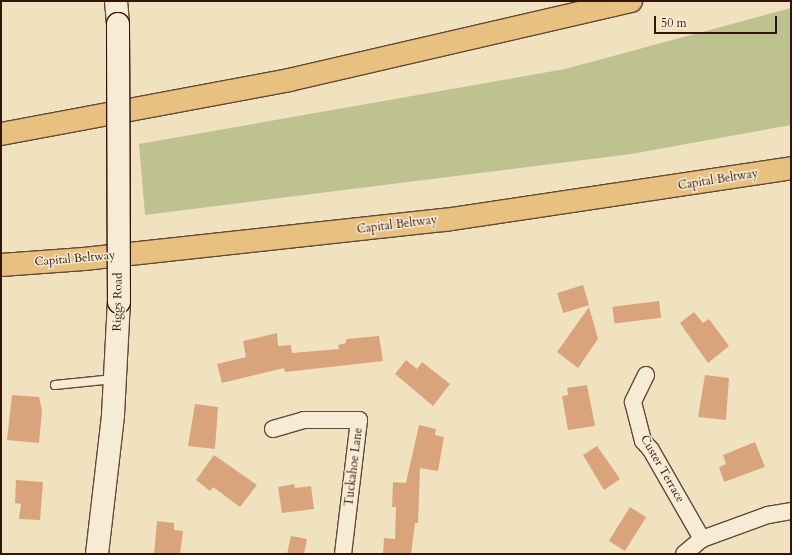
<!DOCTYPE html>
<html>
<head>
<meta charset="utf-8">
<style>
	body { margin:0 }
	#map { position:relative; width:792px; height:555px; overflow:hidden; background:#f1e2bf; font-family:Cardo,serif }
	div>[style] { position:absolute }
	.green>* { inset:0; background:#bdc290 }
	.building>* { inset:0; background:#d9a47c; transform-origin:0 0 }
	.roads { filter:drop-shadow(1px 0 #624836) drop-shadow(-1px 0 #624836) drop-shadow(0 1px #624836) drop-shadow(0 -1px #624836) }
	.service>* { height:8px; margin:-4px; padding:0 4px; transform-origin:4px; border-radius:4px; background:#f6ecd5 }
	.minor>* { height:16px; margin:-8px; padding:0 8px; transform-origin:8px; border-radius:8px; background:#f6ecd5 }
	.secondary>* { height:22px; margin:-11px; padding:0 11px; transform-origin:11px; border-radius:11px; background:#f6ecd5 }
	.motorway>* { height:22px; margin:-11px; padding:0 11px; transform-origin:11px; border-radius:11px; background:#e8c180 }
	.bridges { filter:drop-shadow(1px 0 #321409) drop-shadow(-1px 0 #321409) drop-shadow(0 1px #321409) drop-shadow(0 -1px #321409) }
	.secondary-bridge>* { height:22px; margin:-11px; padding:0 11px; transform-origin:11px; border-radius:11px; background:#f6ecd5 }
	span { translate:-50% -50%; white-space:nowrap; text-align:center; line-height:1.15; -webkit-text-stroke:3px #f6ecd5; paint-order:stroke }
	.street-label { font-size:12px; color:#321409 }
	.frame { position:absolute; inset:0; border:2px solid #321409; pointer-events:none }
	.scale { position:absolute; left:654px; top:16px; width:123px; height:18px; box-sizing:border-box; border:2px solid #321409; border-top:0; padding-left:5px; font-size:12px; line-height:14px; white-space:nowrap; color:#321409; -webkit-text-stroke:3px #f6ecd5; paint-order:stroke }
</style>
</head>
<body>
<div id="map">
	<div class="green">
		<i style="clip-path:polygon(791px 8px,791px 125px,631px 154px,145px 215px,139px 144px,565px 69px)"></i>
	</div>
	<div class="building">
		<i style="left:583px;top:285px;width:21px;height:27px;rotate:73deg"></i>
		<i style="left:659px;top:301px;width:17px;height:47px;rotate:83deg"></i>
		<i style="clip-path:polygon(589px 307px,598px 339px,578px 368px,557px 352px)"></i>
		<i style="clip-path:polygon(694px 312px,703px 323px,709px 319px,729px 346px,708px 363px,680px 323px)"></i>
		<i style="clip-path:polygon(277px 333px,278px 346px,291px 345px,292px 353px,339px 349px,338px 345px,346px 343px,346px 339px,379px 336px,383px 361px,285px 372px,284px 368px,222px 383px,217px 364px,246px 357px,243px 341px)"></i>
		<i style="clip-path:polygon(406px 360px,417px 369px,422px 362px,450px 384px,433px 406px,395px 374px)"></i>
		<i style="clip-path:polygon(705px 375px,729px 378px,726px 420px,698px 417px)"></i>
		<i style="clip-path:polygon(587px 385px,595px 426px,568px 430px,562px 396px,568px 395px,567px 388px)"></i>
		<i style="clip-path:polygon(12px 395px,39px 397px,42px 410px,39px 443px,7px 440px)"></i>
		<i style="clip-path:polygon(195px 404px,218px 407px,215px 449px,188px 446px)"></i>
		<i style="clip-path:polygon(419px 425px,436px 429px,435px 435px,444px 437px,438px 471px,420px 468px,418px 523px,415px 523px,411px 554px,383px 554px,384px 538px,395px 539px,396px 507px,392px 507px,393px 482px,406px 483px)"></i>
		<i style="clip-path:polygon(755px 442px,765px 467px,724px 482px,719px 467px,726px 464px,723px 455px)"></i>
		<i style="clip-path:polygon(597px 446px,620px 479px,604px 490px,583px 455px)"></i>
		<i style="clip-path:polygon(214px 455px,257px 485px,240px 507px,213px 487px,210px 491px,196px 480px)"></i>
		<i style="clip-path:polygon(16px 480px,43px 482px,40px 520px,19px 519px,21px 504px,15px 503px)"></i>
		<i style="clip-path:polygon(294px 484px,295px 488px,311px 486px,314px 509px,282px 513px,278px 487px)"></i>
		<i style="left:630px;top:507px;width:19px;height:40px;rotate:32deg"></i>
		<i style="clip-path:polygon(157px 521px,174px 523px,174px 530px,183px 531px,180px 554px,154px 554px)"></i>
		<i style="clip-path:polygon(291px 536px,307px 539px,304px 554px,287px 554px)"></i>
	</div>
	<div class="roads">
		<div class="service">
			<i style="left:55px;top:385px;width:59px;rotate:-5.8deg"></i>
		</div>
		<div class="minor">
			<i style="left:646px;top:375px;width:30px;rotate:116deg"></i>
			<i style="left:633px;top:402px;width:40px;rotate:75.6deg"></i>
			<i style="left:643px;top:441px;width:12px;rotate:48deg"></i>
			<i style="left:651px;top:450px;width:103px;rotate:60.2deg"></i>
			<i style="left:273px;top:429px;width:32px;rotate:-16deg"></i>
			<i style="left:304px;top:420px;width:55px"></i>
			<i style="left:359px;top:420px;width:135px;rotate:96.8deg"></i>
			<i style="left:684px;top:554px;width:23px;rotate:-40deg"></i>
			<i style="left:702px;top:539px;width:70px;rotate:-20deg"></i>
			<i style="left:768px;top:515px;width:23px;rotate:-10deg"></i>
		</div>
		<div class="secondary">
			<i style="left:116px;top:1px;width:23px;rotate:85deg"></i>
			<i style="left:97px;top:554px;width:140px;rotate:-83.4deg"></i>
			<i style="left:113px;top:415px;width:113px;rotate:-87deg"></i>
		</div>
		<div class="motorway">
			<i style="left:1px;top:134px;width:293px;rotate:-10.6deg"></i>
			<i style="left:289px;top:80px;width:351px;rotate:-13deg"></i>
			<i style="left:1px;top:265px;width:83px;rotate:-4.1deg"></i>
			<i style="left:84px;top:259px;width:363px;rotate:-6.2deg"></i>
			<i style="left:445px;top:220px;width:350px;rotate:-8.5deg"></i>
		</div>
	</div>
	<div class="bridges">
		<div class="secondary-bridge">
			<i style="left:118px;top:24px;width:278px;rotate:89.8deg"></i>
		</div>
	</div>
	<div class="street-label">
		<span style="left:718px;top:180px;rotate:-9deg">Capital Beltway</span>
		<span style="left:397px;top:225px;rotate:-7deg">Capital Beltway</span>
		<span style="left:75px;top:259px;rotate:-5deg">Capital Beltway</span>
		<span style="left:118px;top:302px;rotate:-89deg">Riggs Road</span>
		<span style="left:354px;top:467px;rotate:-83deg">Tuckahoe Lane</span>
		<span style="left:662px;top:469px;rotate:60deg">Custer Terrace</span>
	</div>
	<div class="frame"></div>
	<div class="scale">50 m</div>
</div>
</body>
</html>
